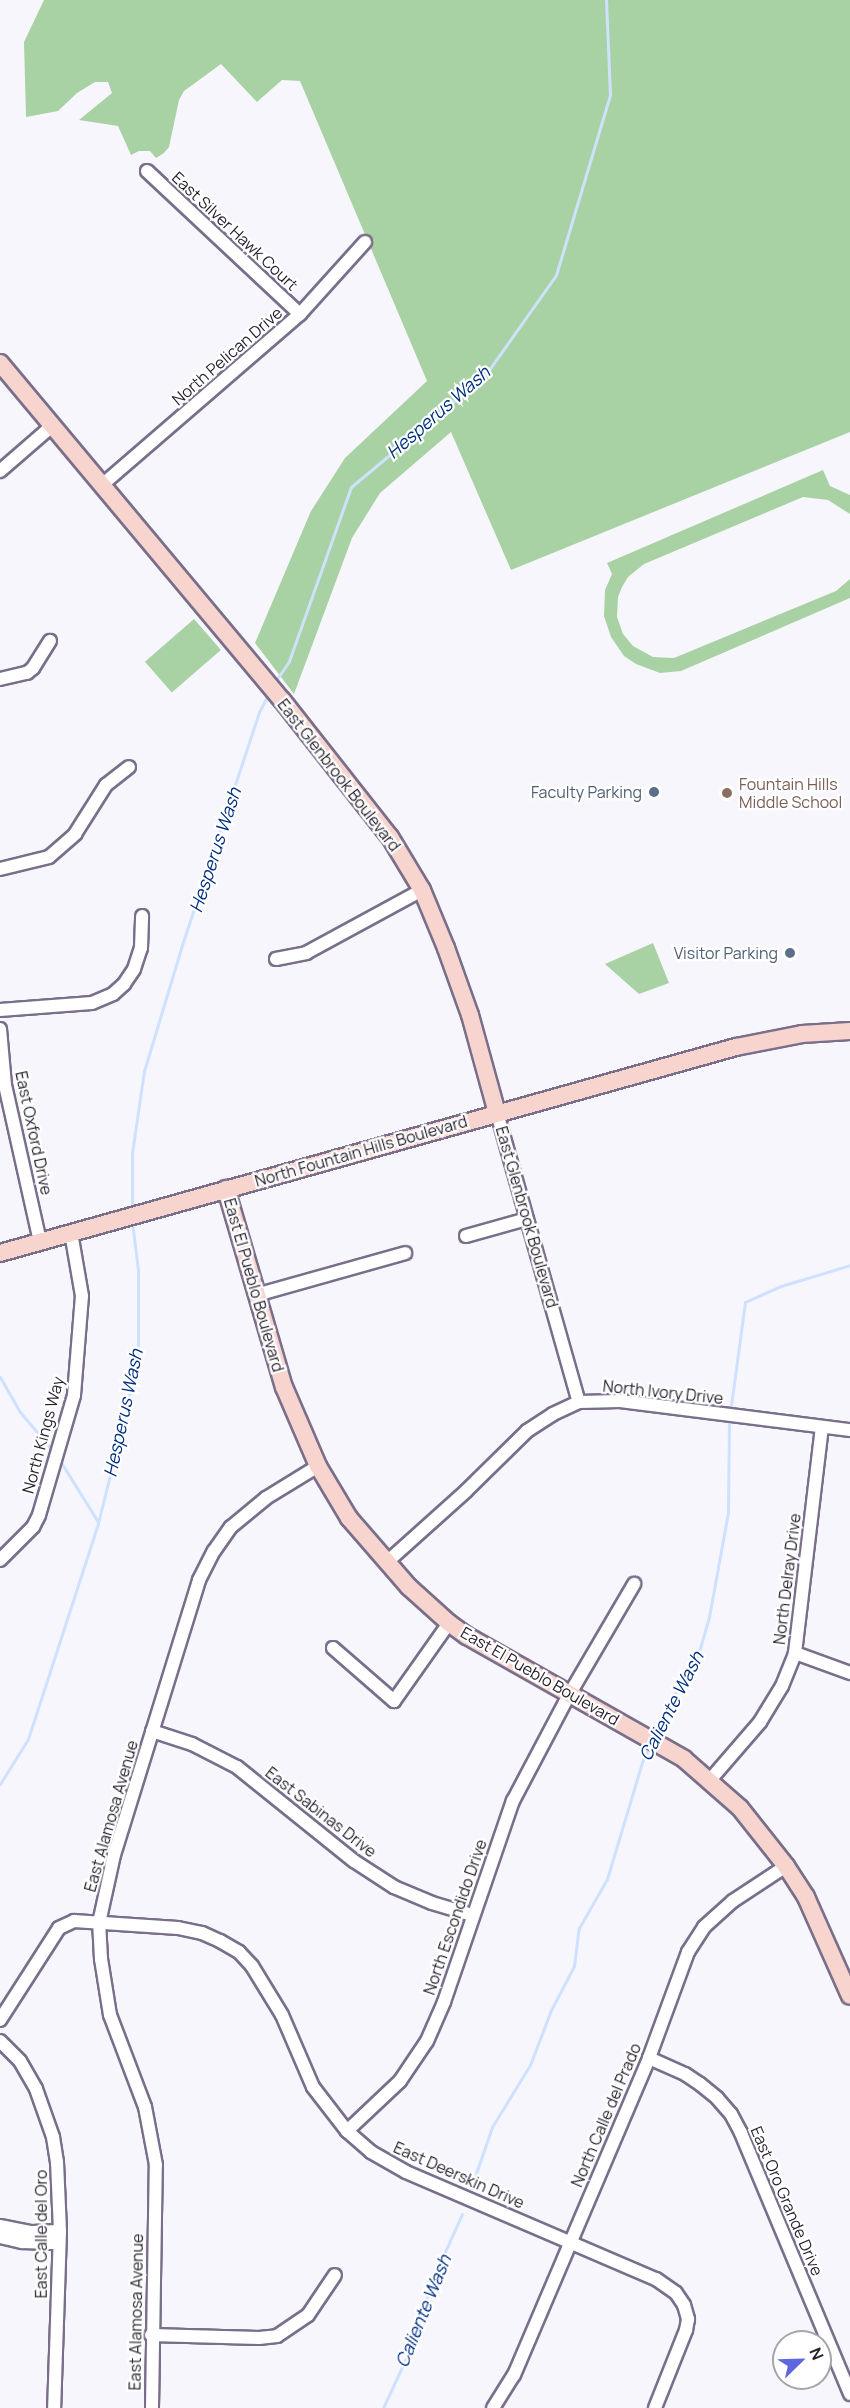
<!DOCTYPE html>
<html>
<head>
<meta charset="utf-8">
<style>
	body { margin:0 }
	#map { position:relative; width:850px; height:2408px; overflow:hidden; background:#f8f6fd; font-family:Manrope,sans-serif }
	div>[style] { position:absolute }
	.green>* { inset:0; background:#a8d2a3; transform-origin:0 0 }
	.stream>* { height:3px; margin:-1.5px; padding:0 1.5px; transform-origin:1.5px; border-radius:1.5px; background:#cee1ff }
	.roads { filter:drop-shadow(2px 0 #796f8b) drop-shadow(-2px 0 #796f8b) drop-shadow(0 2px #796f8b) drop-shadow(0 -2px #796f8b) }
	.street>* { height:12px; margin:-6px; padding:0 6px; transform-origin:6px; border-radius:6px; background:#fff }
	.secondary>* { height:16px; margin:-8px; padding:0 8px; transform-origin:8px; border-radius:8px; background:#f7d4ce }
	.dots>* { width:16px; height:16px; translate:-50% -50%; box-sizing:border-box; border:3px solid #fff; border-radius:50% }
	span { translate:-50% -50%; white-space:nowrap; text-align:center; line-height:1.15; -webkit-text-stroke:4.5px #fff; paint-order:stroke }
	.street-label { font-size:16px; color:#241f2b }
	.education-label { font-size:16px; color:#785e54 }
	.left { translate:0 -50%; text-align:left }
	.service-label { font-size:16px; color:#4e5e75 }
	.right { translate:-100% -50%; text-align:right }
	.water-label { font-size:18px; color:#003080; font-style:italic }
	.north { position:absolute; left:772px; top:2330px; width:60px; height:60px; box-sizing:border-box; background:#fff; border:2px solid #a7a5aa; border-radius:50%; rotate:67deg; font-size:16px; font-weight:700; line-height:24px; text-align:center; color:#241f2b }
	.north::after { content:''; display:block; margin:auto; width:21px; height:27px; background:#6066df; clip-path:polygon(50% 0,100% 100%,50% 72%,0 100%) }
</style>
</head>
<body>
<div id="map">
	<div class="green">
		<i style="clip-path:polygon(44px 0,850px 0,850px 432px,511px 570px,451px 432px,380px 493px,352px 538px,294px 694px,255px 643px,311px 511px,345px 458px,427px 381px,300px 81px,282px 80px,257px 102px,221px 64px,184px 91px,179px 100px,169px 147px,164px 153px,156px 158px,150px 151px,139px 151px,131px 155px,118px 126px,79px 120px,112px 93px,108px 82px,95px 82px,77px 93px,58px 111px,26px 117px,24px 42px)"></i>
		<i style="clip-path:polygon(823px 470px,830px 486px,850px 495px,850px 514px,828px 500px,803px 497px,644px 564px,628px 577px,622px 587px,618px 597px,617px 617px,623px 634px,633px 646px,653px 657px,674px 658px,836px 591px,850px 579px,850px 598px,681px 671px,660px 673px,636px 664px,624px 656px,611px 637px,604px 616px,605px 590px,612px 574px,607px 563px)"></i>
		<i style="left:194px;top:619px;width:41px;height:65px;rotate:49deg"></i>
		<i style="clip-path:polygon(653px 943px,669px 983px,639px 994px,605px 964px)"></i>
	</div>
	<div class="stream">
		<i style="left:275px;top:682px;width:25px;rotate:-56deg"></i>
		<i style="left:289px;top:661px;width:185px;rotate:-70.4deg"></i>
		<i style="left:351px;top:487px;width:176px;rotate:-39.9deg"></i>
		<i style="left:486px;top:374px;width:121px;rotate:-54.7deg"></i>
		<i style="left:556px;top:275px;width:188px;rotate:-73.3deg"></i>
		<i style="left:610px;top:95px;width:95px;rotate:-92.4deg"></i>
		<i style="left:132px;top:1211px;width:58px;rotate:-90deg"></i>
		<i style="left:132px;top:1153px;width:83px;rotate:-81.7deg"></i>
		<i style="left:144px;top:1071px;width:132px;rotate:-73.2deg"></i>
		<i style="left:182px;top:945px;width:245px;rotate:-71.7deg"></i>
		<i style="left:259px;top:712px;width:21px;rotate:-62deg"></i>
		<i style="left:0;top:1377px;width:40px;rotate:60.3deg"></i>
		<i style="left:20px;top:1412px;width:51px;rotate:49.8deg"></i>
		<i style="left:730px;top:1413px;width:112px;rotate:-82.3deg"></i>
		<i style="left:745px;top:1302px;width:39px;rotate:-24deg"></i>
		<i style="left:781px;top:1286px;width:72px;rotate:-16.9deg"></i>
		<i style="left:59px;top:1459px;width:74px;rotate:58.2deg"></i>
		<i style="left:653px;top:1737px;width:35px;rotate:-66deg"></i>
		<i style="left:667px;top:1705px;width:52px;rotate:-56deg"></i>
		<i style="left:696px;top:1662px;width:47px;rotate:-73.9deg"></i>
		<i style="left:709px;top:1617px;width:107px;rotate:-79.7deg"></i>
		<i style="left:728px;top:1512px;width:92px;rotate:-89.4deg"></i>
		<i style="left:0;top:1784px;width:53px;rotate:-58.1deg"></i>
		<i style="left:28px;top:1739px;width:227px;rotate:-72deg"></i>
		<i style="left:98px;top:1523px;width:99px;rotate:-76deg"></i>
		<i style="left:122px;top:1427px;width:73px;rotate:-77.3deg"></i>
		<i style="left:138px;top:1356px;width:86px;rotate:-90deg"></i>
		<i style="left:138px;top:1270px;width:49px;rotate:-97deg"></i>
		<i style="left:471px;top:2188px;width:65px;rotate:-71deg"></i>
		<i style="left:492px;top:2127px;width:73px;rotate:-58.5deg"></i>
		<i style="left:530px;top:2065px;width:59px;rotate:-69.1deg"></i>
		<i style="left:551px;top:2010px;width:50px;rotate:-62.4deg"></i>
		<i style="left:574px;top:1966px;width:38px;rotate:-83deg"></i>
		<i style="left:579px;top:1928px;width:56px;rotate:-60.3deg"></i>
		<i style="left:607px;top:1879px;width:122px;rotate:-73.3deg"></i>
		<i style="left:642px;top:1762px;width:19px;rotate:-65deg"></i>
		<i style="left:383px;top:2408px;width:57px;rotate:-65.2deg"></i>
		<i style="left:407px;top:2356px;width:84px;rotate:-71.4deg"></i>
		<i style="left:434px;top:2276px;width:68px;rotate:-65.7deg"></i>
	</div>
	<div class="roads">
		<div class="street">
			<i style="left:147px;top:171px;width:209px;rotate:43.1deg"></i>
			<i style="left:0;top:471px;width:69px;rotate:-40.9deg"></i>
			<i style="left:102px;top:485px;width:262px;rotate:-40.8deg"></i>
			<i style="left:300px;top:314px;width:97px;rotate:-47.9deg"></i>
			<i style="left:0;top:679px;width:28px;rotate:-13deg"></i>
			<i style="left:27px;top:673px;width:8px;rotate:-40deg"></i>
			<i style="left:33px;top:668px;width:32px;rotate:-58deg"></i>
			<i style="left:0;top:869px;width:50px;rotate:-13.8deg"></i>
			<i style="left:49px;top:857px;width:35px;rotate:-41deg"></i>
			<i style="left:75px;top:834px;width:58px;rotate:-57.7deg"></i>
			<i style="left:106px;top:785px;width:29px;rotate:-38deg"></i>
			<i style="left:276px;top:959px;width:31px;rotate:-11deg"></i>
			<i style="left:306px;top:953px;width:132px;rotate:-28.5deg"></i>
			<i style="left:0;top:1010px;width:92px;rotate:-4.4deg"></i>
			<i style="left:92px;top:1003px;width:23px;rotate:-23deg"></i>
			<i style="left:113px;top:994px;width:15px;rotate:-42deg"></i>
			<i style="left:124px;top:984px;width:18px;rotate:-56deg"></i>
			<i style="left:134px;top:969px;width:22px;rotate:-72deg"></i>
			<i style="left:141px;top:948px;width:32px;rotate:-88deg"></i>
			<i style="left:0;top:1029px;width:56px;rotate:84.9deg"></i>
			<i style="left:5px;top:1085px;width:161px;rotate:77.4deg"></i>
			<i style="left:497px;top:1113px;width:300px;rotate:74.2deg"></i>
			<i style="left:466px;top:1236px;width:63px;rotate:-15.6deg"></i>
			<i style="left:256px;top:1295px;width:155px;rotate:-15.7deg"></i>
			<i style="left:0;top:1560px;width:47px;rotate:-45deg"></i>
			<i style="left:33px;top:1527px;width:13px;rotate:-63deg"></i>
			<i style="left:39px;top:1515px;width:125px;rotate:-73.7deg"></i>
			<i style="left:74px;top:1395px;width:99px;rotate:-85.4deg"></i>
			<i style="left:82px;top:1296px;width:65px;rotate:-99.8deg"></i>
			<i style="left:387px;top:1562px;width:106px;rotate:-41.9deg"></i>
			<i style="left:466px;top:1491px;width:86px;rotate:-44.5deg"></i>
			<i style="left:527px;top:1431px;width:31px;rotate:-33deg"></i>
			<i style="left:553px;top:1414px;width:29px;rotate:-25deg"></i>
			<i style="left:579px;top:1402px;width:41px;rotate:-1.4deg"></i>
			<i style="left:620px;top:1401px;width:232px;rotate:7.2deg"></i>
			<i style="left:333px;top:1648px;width:81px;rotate:41deg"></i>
			<i style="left:394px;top:1701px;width:95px;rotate:-54.8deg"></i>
			<i style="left:795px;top:1653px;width:59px;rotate:20deg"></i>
			<i style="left:152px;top:1731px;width:42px;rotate:18deg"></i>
			<i style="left:192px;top:1744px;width:51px;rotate:27.1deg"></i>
			<i style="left:237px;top:1767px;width:150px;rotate:38.8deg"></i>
			<i style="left:354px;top:1861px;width:48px;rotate:33deg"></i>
			<i style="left:394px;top:1887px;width:41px;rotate:22.8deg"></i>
			<i style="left:432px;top:1903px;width:42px;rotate:16.7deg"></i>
			<i style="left:710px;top:1780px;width:77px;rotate:-49.2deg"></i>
			<i style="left:760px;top:1722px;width:42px;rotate:-58.6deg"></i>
			<i style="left:782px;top:1686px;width:35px;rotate:-68deg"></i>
			<i style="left:795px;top:1653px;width:227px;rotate:-83.2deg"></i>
			<i style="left:0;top:2020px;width:109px;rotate:-57.3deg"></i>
			<i style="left:59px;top:1928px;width:17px;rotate:-25deg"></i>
			<i style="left:74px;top:1921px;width:104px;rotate:3.9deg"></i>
			<i style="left:178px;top:1928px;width:25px;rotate:12deg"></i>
			<i style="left:202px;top:1933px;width:20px;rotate:24deg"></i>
			<i style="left:220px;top:1941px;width:22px;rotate:30deg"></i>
			<i style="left:239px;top:1952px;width:19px;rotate:47deg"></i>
			<i style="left:252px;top:1966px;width:57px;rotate:58.5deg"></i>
			<i style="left:282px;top:2015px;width:78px;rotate:66.7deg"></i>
			<i style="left:313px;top:2087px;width:56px;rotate:52.3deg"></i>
			<i style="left:347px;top:2131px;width:32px;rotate:41deg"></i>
			<i style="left:371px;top:2152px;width:40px;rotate:29.7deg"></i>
			<i style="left:406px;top:2172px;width:272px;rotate:23.2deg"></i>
			<i style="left:656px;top:2279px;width:24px;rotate:35deg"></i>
			<i style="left:676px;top:2293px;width:14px;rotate:56deg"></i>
			<i style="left:684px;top:2305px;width:15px;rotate:74deg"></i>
			<i style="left:688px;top:2319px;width:11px;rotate:100deg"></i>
			<i style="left:686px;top:2330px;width:84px;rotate:111.7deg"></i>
			<i style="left:0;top:2041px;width:28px;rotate:45deg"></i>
			<i style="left:20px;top:2061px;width:32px;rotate:60deg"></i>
			<i style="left:36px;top:2089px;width:51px;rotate:70.5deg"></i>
			<i style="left:53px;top:2137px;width:25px;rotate:81deg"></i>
			<i style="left:57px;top:2162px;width:69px;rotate:87.5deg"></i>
			<i style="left:60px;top:2231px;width:177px;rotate:91.9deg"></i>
			<i style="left:649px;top:2058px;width:39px;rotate:24deg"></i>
			<i style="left:685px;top:2074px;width:18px;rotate:34deg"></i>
			<i style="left:700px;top:2084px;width:22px;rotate:39deg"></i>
			<i style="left:717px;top:2098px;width:21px;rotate:49deg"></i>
			<i style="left:731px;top:2114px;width:21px;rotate:62deg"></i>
			<i style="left:741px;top:2133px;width:283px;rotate:67.3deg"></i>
			<i style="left:347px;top:2131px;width:73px;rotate:-43.3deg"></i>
			<i style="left:400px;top:2081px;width:48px;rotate:-56deg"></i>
			<i style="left:427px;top:2041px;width:43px;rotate:-66.4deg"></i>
			<i style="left:444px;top:2002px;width:213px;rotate:-71.1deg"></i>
			<i style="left:513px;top:1801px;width:120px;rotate:-62.2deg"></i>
			<i style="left:569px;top:1695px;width:129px;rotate:-59.6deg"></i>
			<i style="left:0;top:2226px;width:33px;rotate:11deg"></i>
			<i style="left:32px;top:2232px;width:28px;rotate:-2deg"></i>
			<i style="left:0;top:2237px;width:23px;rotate:13deg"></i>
			<i style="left:22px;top:2242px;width:37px;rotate:2deg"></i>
			<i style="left:151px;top:2335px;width:108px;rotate:1.6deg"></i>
			<i style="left:259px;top:2338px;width:18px;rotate:-6deg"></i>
			<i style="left:277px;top:2336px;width:37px;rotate:-34deg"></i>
			<i style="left:308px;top:2315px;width:48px;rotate:-56deg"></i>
			<i style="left:152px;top:2408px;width:243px;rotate:-89.1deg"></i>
			<i style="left:156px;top:2165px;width:59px;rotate:-100.7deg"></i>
			<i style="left:145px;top:2107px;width:98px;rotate:-110.8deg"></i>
			<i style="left:110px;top:2015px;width:57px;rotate:-99.1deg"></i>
			<i style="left:101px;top:1959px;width:36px;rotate:-93deg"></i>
			<i style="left:99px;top:1923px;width:70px;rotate:-77.6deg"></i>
			<i style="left:114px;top:1855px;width:288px;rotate:-72.8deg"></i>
			<i style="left:199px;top:1580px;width:33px;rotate:-63deg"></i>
			<i style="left:214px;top:1551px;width:29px;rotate:-55deg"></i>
			<i style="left:231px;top:1527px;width:45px;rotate:-39.6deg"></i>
			<i style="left:266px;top:1498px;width:61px;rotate:-31.6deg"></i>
			<i style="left:493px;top:2408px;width:39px;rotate:-58deg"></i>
			<i style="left:514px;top:2375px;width:345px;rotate:-66.9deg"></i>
			<i style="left:649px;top:2058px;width:113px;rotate:-69.8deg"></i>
			<i style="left:688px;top:1952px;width:30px;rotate:-57deg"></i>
			<i style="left:704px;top:1927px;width:39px;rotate:-42deg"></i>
			<i style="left:733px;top:1901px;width:64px;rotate:-33.4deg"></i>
		</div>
		<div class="secondary">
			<i style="left:0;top:363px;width:439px;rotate:50.1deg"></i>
			<i style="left:282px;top:700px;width:174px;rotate:51.8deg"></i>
			<i style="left:390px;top:837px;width:62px;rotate:58.9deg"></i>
			<i style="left:422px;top:890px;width:63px;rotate:67.5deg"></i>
			<i style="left:446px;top:948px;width:71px;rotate:70.3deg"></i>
			<i style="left:470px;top:1015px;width:102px;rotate:74.6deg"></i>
			<i style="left:226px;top:1189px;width:206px;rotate:73.7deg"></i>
			<i style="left:284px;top:1387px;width:86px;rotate:66.7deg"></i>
			<i style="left:318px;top:1466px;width:61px;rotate:59.2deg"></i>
			<i style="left:349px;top:1518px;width:91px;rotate:49deg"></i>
			<i style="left:409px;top:1587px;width:54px;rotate:42deg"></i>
			<i style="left:449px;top:1623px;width:22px;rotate:36deg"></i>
			<i style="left:467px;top:1636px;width:249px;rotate:29.5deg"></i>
			<i style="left:684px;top:1759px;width:74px;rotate:41.2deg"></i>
			<i style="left:740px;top:1808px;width:74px;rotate:51.6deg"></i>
			<i style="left:786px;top:1866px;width:37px;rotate:57deg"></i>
			<i style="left:806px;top:1897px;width:108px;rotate:66deg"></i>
			<i style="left:0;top:1253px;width:764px;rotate:-15.64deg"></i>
			<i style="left:736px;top:1047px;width:67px;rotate:-11.1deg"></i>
			<i style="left:802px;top:1034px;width:48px;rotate:-3.6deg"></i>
		</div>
	</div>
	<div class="dots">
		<i style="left:654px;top:792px;background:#5c6f8a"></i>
		<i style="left:727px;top:793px;background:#8d6e63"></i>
		<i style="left:790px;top:953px;background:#5c6f8a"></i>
	</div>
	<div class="street-label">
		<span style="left:235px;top:231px;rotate:43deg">East Silver Hawk Court</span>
		<span style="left:227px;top:356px;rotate:-41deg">North Pelican Drive</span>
		<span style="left:339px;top:775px;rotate:52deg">East Glenbrook Boulevard</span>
		<span style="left:34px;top:1133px;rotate:78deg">East Oxford Drive</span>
		<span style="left:361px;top:1151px;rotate:-16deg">North Fountain Hills Boulevard</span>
		<span style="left:527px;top:1217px;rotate:74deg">East Glenbrook Boulevard</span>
		<span style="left:254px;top:1285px;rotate:74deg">East El Pueblo Boulevard</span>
		<span style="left:663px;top:1392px;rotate:6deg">North Ivory Drive</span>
		<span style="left:43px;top:1435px;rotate:-75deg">North Kings Way</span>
		<span style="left:787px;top:1579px;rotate:-83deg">North Delray Drive</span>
		<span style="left:540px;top:1676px;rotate:30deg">East El Pueblo Boulevard</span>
		<span style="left:321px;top:1812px;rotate:38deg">East Sabinas Drive</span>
		<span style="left:111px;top:1816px;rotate:-74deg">East Alamosa Avenue</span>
		<span style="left:455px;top:1917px;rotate:-71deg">North Escondido Drive</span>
		<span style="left:606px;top:2115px;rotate:-67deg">North Calle del Prado</span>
		<span style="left:459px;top:2175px;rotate:24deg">East Deerskin Drive</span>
		<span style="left:787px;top:2201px;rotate:67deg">East Oro Grande Drive</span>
		<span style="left:41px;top:2234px;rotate:-90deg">East Calle del Oro</span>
		<span style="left:136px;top:2312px;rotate:-89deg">East Alamosa Avenue</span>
	</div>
	<div class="education-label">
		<span class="left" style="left:739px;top:793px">Fountain Hills<br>Middle School</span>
	</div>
	<div class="service-label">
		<span class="right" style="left:642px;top:792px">Faculty Parking</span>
		<span class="right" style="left:778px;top:953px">Visitor Parking</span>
	</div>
	<div class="water-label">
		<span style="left:438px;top:412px;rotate:-41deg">Hesperus Wash</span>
		<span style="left:215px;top:850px;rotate:-72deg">Hesperus Wash</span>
		<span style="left:123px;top:1413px;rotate:-78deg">Hesperus Wash</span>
		<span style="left:671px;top:1706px;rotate:-63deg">Caliente Wash</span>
		<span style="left:423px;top:2311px;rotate:-68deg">Caliente Wash</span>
	</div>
	<div class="north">N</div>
</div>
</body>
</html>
